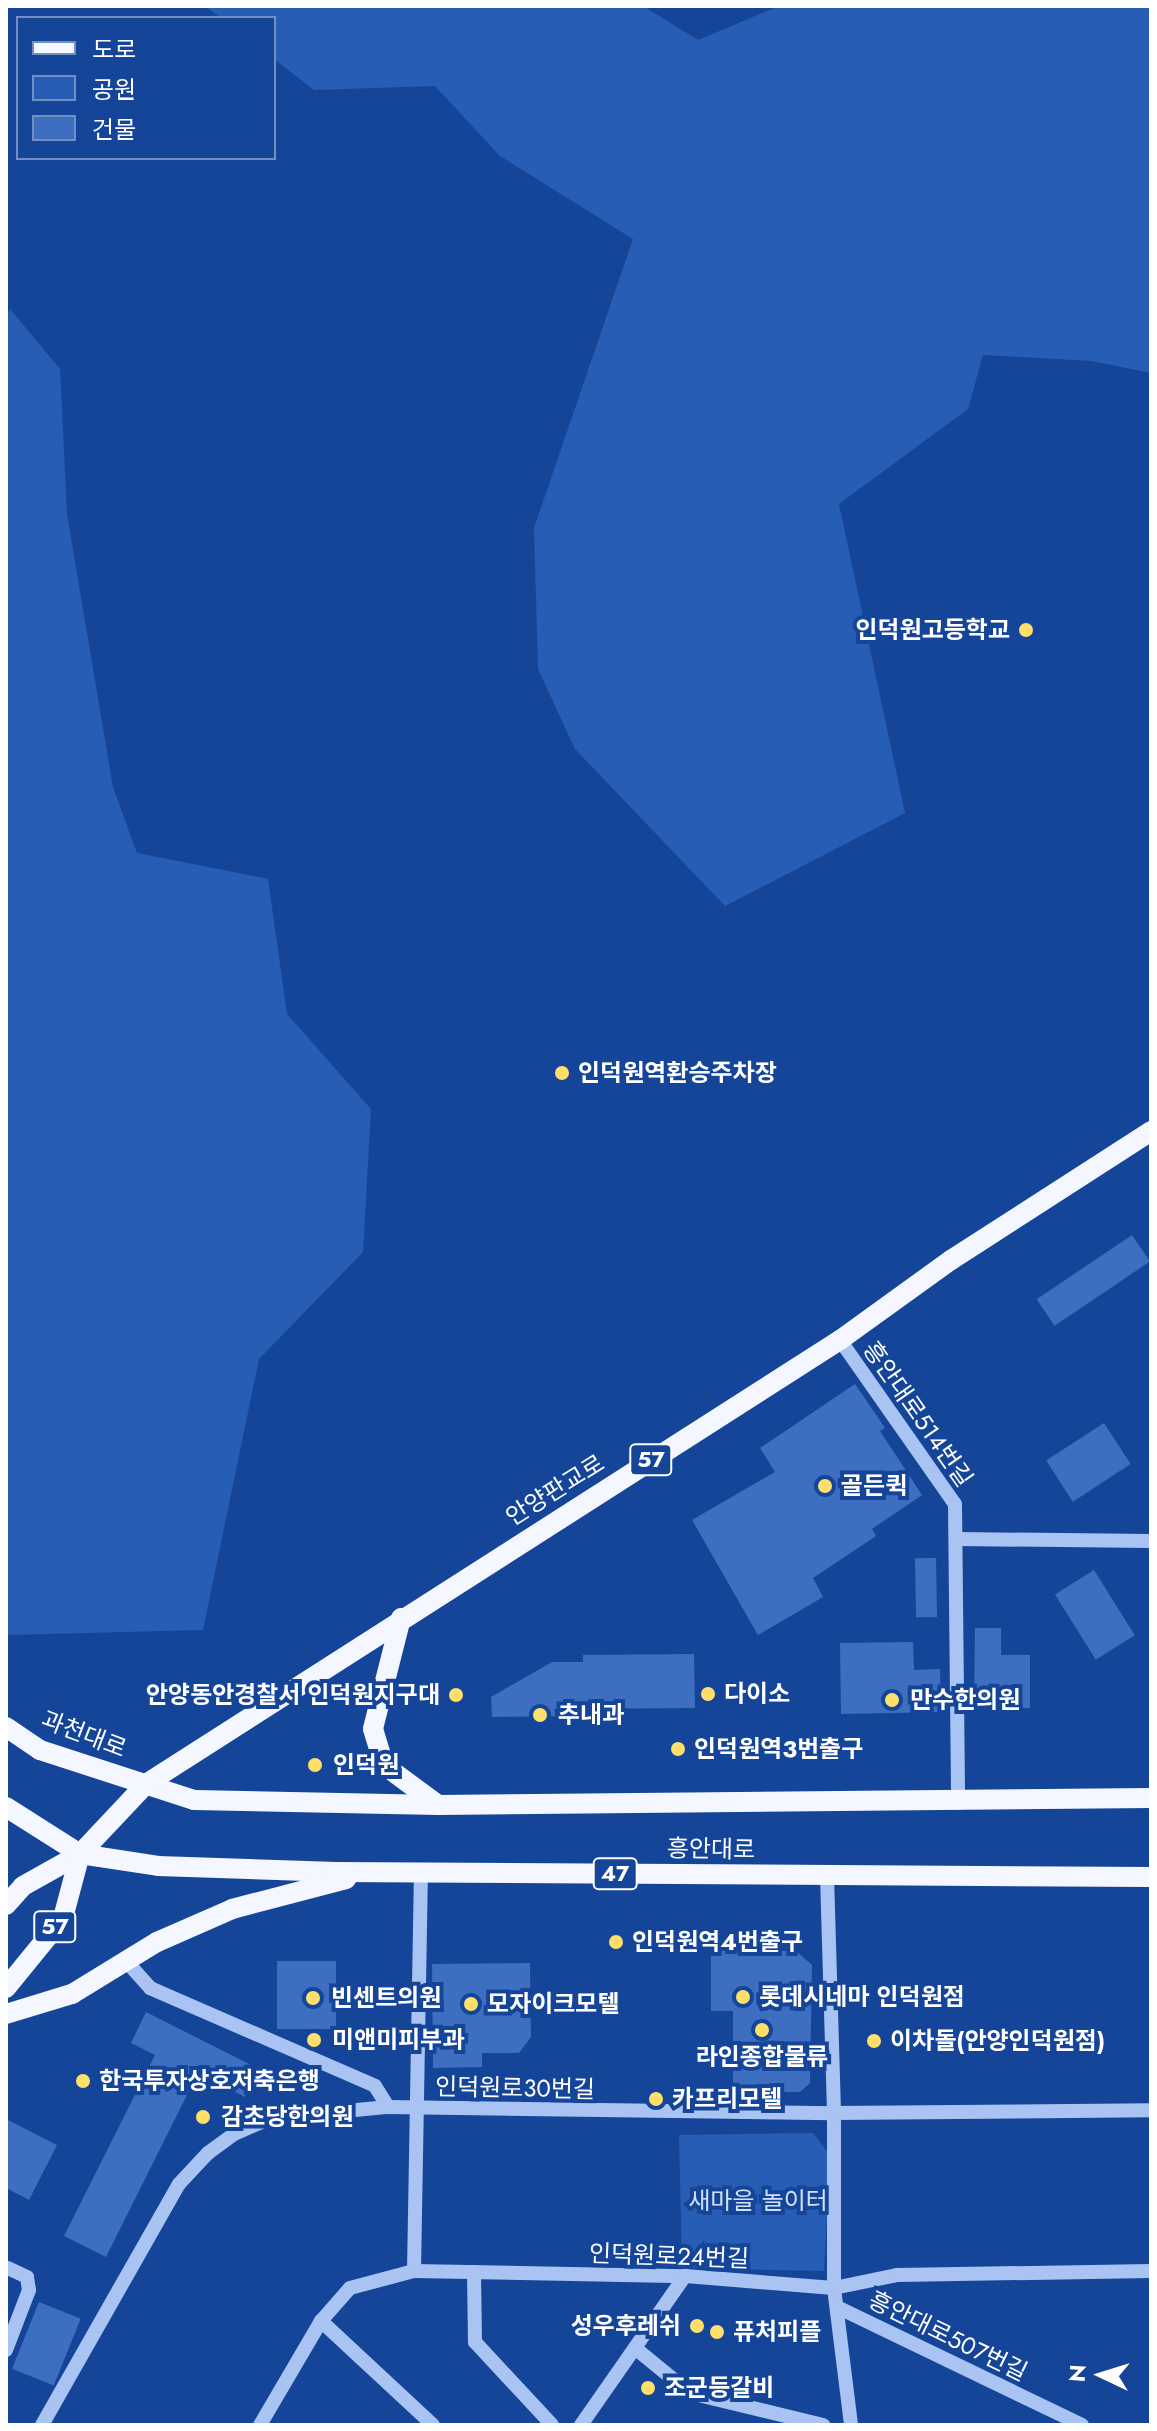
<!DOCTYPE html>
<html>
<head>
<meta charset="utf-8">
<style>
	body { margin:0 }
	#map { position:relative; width:1157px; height:2431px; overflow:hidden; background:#154599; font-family:Jost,"Noto Sans KR",sans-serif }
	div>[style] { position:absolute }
	.green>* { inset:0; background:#285db6 }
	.building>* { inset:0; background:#3e6ec0; transform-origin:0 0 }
	.minor>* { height:14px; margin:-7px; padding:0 7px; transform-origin:7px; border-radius:7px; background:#a9c4f2 }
	.major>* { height:20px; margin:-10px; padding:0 10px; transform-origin:10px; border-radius:10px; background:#f4f7ff }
	.dots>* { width:22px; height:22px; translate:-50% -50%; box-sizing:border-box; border:4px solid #154599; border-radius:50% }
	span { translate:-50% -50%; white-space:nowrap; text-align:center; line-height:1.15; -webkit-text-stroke:8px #154599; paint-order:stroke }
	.shield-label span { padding:2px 6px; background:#154599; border:2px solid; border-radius:6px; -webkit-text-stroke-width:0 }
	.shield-label { font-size:22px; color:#fff; font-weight:700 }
	.poi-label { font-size:24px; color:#fff; font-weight:700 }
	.right { translate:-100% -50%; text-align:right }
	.left { translate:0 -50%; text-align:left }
	.street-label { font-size:24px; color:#fff }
	.park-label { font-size:24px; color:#d0e1fd }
	.frame { position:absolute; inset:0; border:8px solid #fff; pointer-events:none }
	.legend { position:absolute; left:16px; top:16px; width:260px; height:144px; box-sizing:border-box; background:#154599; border:2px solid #738fc2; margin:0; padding:10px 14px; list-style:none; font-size:24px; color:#fff }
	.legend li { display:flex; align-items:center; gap:16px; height:40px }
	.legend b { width:40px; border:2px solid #738fc2 }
	.north { position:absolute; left:1061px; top:2335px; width:80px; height:80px; -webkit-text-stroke:6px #154599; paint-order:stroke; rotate:274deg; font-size:22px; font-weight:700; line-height:32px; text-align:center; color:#fff }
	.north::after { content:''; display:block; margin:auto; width:28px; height:36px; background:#fff; clip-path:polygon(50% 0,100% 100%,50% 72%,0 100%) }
</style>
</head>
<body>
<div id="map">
	<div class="green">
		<i style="clip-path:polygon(205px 6px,643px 6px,698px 40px,779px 6px,1151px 8px,1151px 373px,1092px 361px,983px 355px,968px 409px,839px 504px,905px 813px,725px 906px,575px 749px,538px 669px,534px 528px,633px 239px,500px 156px,435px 86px,314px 90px,274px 59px,274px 18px,221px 18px)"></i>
		<i style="clip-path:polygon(10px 309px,60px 369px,67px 514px,113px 787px,137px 853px,268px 879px,287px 1014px,371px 1109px,363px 1252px,259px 1359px,203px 1630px,6px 1635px,6px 318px)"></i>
		<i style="clip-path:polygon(813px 2133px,830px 2155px,824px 2271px,682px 2268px,679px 2135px)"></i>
	</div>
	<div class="building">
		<i style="left:1132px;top:1235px;width:32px;height:115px;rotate:56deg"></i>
		<i style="clip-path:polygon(855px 1384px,885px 1428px,880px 1431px,922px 1495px,872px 1529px,876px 1536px,813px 1578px,823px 1597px,758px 1635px,692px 1520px,775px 1472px,760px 1448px)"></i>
		<i style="left:1104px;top:1423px;width:49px;height:69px;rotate:57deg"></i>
		<i style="left:936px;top:1558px;width:59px;height:21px;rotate:89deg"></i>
		<i style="left:1094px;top:1570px;width:77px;height:46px;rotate:58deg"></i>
		<i style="clip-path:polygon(975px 1628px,1001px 1628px,1001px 1655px,1030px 1655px,1030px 1708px,980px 1708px,974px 1702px)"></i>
		<i style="clip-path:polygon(913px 1642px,914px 1670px,940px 1669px,941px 1712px,841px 1714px,840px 1643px)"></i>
		<i style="clip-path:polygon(694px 1654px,695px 1708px,577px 1709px,577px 1716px,492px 1717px,491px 1697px,552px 1662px,583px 1662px,583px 1655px)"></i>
		<i style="clip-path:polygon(711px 1951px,796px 1951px,812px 1965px,810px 2083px,800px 2092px,733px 2092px,733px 2011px,711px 2011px)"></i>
		<i style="left:277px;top:1961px;width:59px;height:68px"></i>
		<i style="clip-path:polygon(530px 1963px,531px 2037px,519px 2053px,482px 2053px,482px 2067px,433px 2068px,432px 1964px)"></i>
		<i style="clip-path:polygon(146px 2012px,259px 2069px,245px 2097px,198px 2073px,106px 2257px,64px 2236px,155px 2055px,131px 2043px)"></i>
		<i style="clip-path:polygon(6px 2119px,57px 2145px,29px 2200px,6px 2188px)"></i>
		<i style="left:39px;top:2302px;width:45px;height:72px;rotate:22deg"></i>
	</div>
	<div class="minor">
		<i style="left:840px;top:1340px;width:200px;rotate:55deg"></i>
		<i style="left:955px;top:1504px;width:299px;rotate:89.4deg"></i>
		<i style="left:957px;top:1539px;width:194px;rotate:0.6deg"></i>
		<i style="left:827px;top:1876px;width:237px;rotate:88.3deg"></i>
		<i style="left:834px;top:2113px;width:175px;rotate:90deg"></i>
		<i style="left:834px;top:2288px;width:138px;rotate:82.9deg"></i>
		<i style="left:126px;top:1961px;width:36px;rotate:48deg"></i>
		<i style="left:150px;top:1988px;width:245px;rotate:23.5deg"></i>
		<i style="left:375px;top:2086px;width:25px;rotate:58deg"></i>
		<i style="left:414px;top:2271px;width:398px;rotate:-89deg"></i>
		<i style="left:474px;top:2272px;width:70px;rotate:89.2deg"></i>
		<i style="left:475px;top:2342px;width:113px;rotate:47.1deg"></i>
		<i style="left:837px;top:2307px;width:272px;rotate:25.7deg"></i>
		<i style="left:321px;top:2321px;width:153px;rotate:42.9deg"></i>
		<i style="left:635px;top:2348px;width:71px;rotate:39.3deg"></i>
		<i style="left:690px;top:2393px;width:137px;rotate:13.5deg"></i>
		<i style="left:6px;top:2350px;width:64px;rotate:-69deg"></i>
		<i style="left:29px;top:2290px;width:13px;rotate:-99deg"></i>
		<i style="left:27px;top:2277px;width:21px;rotate:-155deg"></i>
		<i style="left:42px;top:2425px;width:277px;rotate:-60.4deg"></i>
		<i style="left:179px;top:2184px;width:42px;rotate:-46.9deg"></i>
		<i style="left:208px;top:2153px;width:32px;rotate:-36deg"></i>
		<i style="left:234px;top:2134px;width:40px;rotate:-23.4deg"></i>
		<i style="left:271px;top:2118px;width:118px;rotate:-5.4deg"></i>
		<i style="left:388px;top:2107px;width:446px;rotate:0.8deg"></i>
		<i style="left:834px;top:2113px;width:317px;rotate:-0.5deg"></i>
		<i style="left:260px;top:2425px;width:121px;rotate:-59.6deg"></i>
		<i style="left:321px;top:2321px;width:44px;rotate:-48.7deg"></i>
		<i style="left:350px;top:2288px;width:66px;rotate:-14.9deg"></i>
		<i style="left:414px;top:2271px;width:271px;rotate:1.1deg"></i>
		<i style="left:685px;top:2276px;width:149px;rotate:4.6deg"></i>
		<i style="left:834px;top:2288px;width:64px;rotate:-11.7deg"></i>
		<i style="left:897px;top:2275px;width:254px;rotate:-0.9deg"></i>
		<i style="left:581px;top:2425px;width:182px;rotate:-55.1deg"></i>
	</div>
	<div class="major">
		<i style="left:401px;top:1618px;width:114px;rotate:104.2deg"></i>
		<i style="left:373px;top:1729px;width:38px;rotate:73deg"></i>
		<i style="left:384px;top:1765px;width:67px;rotate:36.5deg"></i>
		<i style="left:6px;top:1727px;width:41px;rotate:34.1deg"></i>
		<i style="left:40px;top:1750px;width:162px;rotate:18deg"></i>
		<i style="left:194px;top:1800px;width:244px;rotate:1.2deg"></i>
		<i style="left:438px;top:1805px;width:713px;rotate:-0.56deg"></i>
		<i style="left:6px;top:1807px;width:88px;rotate:32.4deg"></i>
		<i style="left:80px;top:1854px;width:79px;rotate:8.7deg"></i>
		<i style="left:158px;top:1866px;width:178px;rotate:1.9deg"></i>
		<i style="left:336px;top:1872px;width:815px;rotate:0.35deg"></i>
		<i style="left:6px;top:1905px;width:25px;rotate:-48deg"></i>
		<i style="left:23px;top:1886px;width:65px;rotate:-29.3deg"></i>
		<i style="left:80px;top:1854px;width:96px;rotate:-46.7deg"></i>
		<i style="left:146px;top:1784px;width:824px;rotate:-32.61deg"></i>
		<i style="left:840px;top:1340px;width:137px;rotate:-35.8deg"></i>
		<i style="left:951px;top:1260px;width:238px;rotate:-32.8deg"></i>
		<i style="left:6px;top:1988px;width:90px;rotate:-50.8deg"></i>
		<i style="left:63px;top:1918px;width:66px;rotate:-75.1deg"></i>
		<i style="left:6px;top:2014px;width:69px;rotate:-16.9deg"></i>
		<i style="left:72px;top:1994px;width:100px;rotate:-31.5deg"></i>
		<i style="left:157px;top:1942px;width:82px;rotate:-23.7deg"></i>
		<i style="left:232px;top:1909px;width:118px;rotate:-14.7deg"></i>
	</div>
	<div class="dots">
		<i style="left:1026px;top:630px;background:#ffdf6a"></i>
		<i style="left:562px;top:1073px;background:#ffdf6a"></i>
		<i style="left:825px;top:1486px;background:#ffdf6a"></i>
		<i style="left:708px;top:1694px;background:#ffdf6a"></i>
		<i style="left:456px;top:1695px;background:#ffdf6a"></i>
		<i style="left:892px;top:1700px;background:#ffdf6a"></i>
		<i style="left:540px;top:1715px;background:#ffdf6a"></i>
		<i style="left:678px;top:1749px;background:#ffdf6a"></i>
		<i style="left:315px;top:1765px;background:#ffdf6a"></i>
		<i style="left:616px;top:1942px;background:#ffdf6a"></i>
		<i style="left:743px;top:1997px;background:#ffdf6a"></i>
		<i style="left:313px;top:1998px;background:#ffdf6a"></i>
		<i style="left:471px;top:2004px;background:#ffdf6a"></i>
		<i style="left:762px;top:2030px;background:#ffdf6a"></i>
		<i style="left:314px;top:2040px;background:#ffdf6a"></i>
		<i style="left:874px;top:2041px;background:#ffdf6a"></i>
		<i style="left:83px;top:2081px;background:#ffdf6a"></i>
		<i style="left:656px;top:2099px;background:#ffdf6a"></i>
		<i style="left:203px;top:2117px;background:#ffdf6a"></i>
		<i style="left:697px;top:2326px;background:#ffdf6a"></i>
		<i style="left:717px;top:2332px;background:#ffdf6a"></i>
		<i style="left:648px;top:2388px;background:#ffdf6a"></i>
	</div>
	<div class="shield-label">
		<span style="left:651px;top:1460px">57</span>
		<span style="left:615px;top:1874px">47</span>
		<span style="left:55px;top:1927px">57</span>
	</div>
	<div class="poi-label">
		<span class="right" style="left:1010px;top:630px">인덕원고등학교</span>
		<span class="left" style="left:578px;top:1073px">인덕원역환승주차장</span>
		<span class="left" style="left:841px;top:1486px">골든퀵</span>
		<span class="left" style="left:724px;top:1694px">다이소</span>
		<span class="right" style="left:440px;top:1695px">안양동안경찰서 인덕원지구대</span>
		<span class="left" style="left:910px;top:1700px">만수한의원</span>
		<span class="left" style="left:558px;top:1715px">추내과</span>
		<span class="left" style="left:694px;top:1749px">인덕원역3번출구</span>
		<span class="left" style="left:333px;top:1765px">인덕원</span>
		<span class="left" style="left:632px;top:1942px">인덕원역4번출구</span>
		<span class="left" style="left:759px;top:1997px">롯데시네마 인덕원점</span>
		<span class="left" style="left:331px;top:1998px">빈센트의원</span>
		<span class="left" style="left:487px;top:2004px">모자이크모텔</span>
		<span class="left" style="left:332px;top:2040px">미앤미피부과</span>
		<span class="left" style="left:890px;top:2041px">이차돌(안양인덕원점)</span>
		<span style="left:762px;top:2057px">라인종합물류</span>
		<span class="left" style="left:99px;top:2081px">한국투자상호저축은행</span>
		<span class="left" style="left:672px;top:2099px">카프리모텔</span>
		<span class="left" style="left:221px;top:2117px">감초당한의원</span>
		<span class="right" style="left:681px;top:2326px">성우후레쉬</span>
		<span class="left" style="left:733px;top:2332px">퓨처피플</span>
		<span class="left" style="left:664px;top:2388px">조군등갈비</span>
	</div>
	<div class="street-label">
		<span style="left:918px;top:1414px;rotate:55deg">흥안대로514번길</span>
		<span style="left:555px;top:1490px;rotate:-32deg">안양판교로</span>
		<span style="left:84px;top:1734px;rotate:21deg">과천대로</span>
		<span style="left:711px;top:1849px;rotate:1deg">흥안대로</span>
		<span style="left:515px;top:2088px;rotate:1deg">인덕원로30번길</span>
		<span style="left:669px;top:2256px;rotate:2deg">인덕원로24번길</span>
		<span style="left:948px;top:2336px;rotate:26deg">흥안대로507번길</span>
	</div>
	<div class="park-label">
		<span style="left:758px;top:2201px">새마을 놀이터</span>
	</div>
	<div class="frame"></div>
	<ul class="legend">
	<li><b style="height:10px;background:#f4f7ff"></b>도로</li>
	<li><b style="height:22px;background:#285db6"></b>공원</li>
	<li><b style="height:22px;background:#3e6ec0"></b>건물</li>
	</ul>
	<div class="north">N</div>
</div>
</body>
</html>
